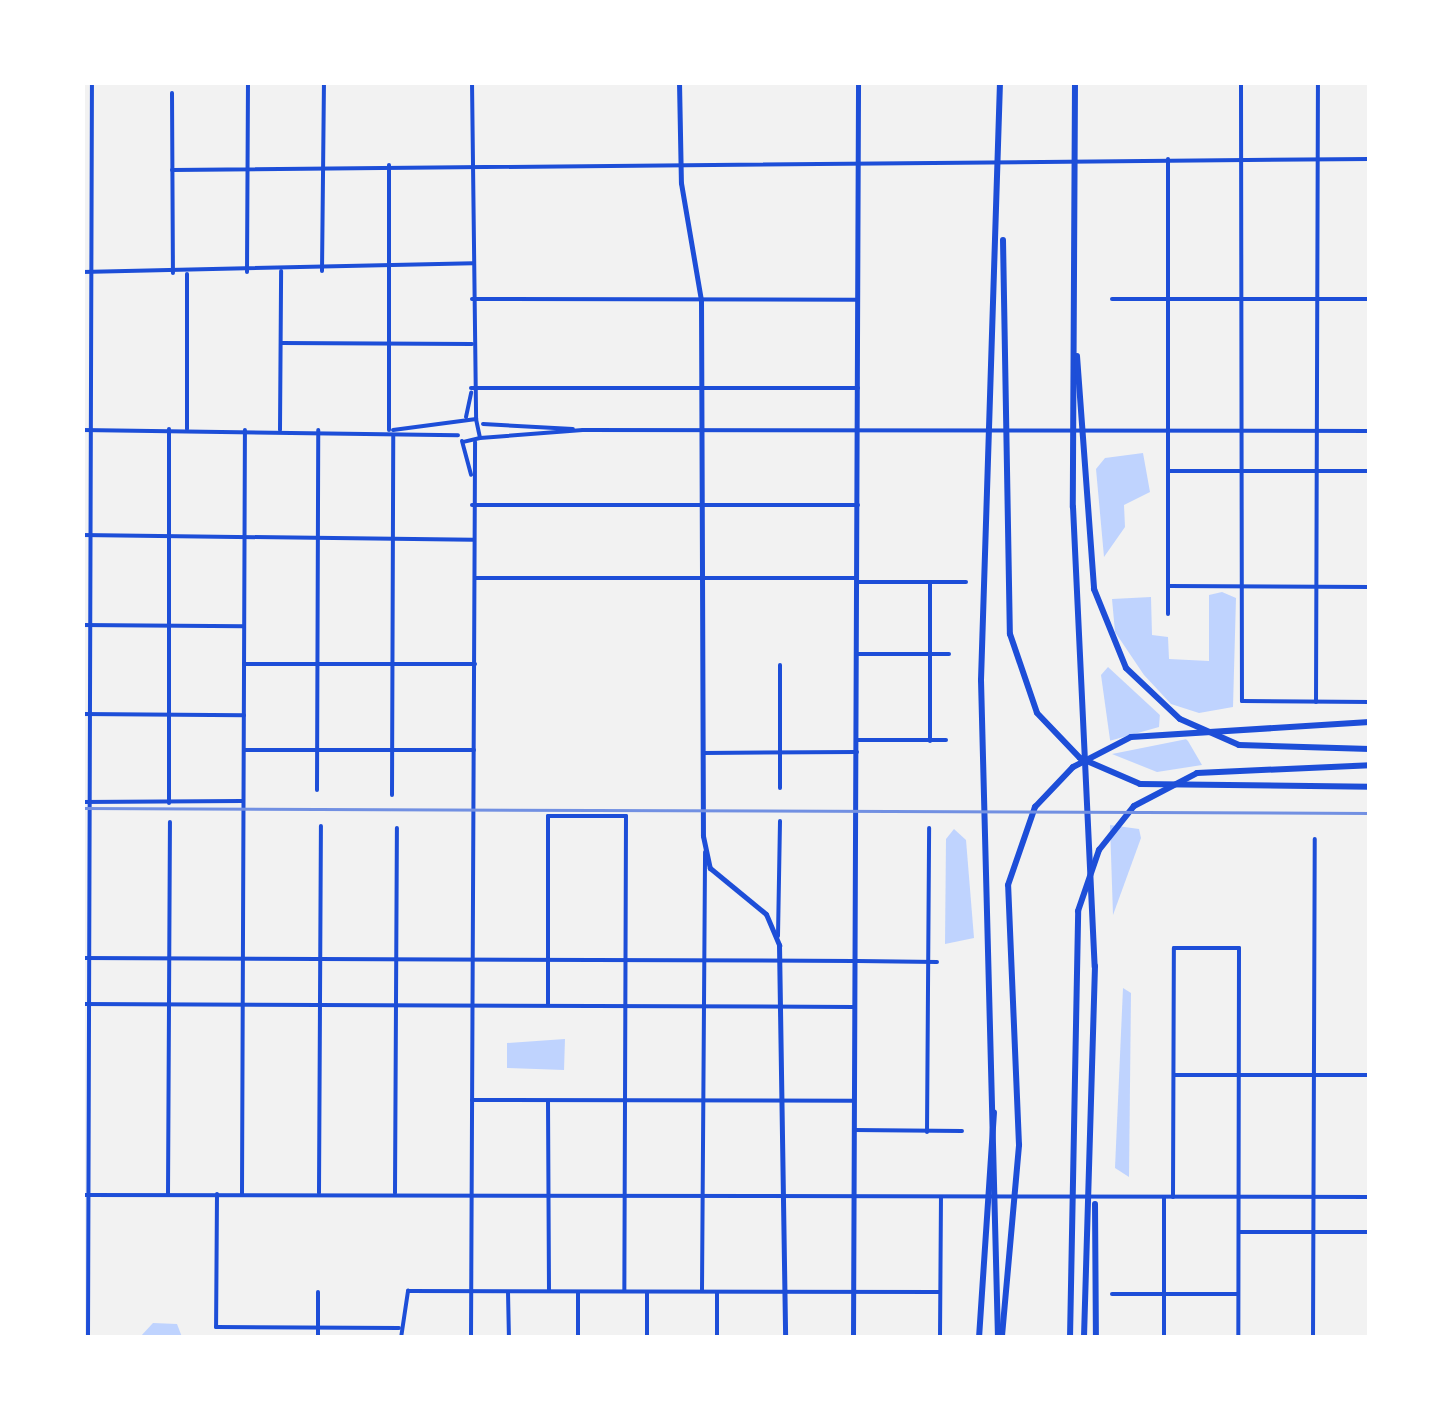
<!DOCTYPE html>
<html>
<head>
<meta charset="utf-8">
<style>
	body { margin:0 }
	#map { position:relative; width:1452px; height:1420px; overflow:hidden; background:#f2f2f2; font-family:"Roboto Condensed",sans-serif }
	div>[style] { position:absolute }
	.water>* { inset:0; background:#bfd3fe }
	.pier>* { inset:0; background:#f2f2f2 }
	.minor>* { height:4px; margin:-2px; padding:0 2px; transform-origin:2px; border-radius:2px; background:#1d4ed8 }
	.tertiary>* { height:4px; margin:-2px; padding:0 2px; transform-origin:2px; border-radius:2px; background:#1d4ed8 }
	.secondary>* { height:5px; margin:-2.5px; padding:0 2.5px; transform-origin:2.5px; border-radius:2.5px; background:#1d4ed8 }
	.motorway>* { height:6px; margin:-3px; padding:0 3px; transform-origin:3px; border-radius:3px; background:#1d4ed8 }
	.rail>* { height:2.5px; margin:-1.25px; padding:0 1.25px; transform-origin:1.25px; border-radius:1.25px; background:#7290e2 }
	span { translate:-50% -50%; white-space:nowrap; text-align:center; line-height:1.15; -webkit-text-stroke:8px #fff; paint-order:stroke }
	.frame { position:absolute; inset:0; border:85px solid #fff; pointer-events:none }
</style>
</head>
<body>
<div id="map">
	<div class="water">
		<i style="clip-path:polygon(1143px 453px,1150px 492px,1124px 505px,1125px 527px,1104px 557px,1096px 469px,1105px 458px)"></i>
		<i style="clip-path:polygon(1222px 592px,1236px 598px,1233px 707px,1199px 713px,1171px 704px,1144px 675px,1115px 632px,1112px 599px,1151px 597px,1152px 635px,1168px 637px,1169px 659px,1209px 661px,1209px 595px)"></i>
		<i style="clip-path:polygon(1108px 667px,1188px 741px,1202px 765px,1157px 772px,1112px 754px,1101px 675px)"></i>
		<i style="clip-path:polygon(1110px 825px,1139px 829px,1141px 838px,1113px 915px)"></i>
		<i style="clip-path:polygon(954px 829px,966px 840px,974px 938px,945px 944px,946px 839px)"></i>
		<i style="clip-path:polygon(1123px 988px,1131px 993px,1129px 1177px,1115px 1168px)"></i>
		<i style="clip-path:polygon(565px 1039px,564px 1070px,507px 1068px,507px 1043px)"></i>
		<i style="clip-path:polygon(153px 1323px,177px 1324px,182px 1337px,140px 1337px)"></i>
	</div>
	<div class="pier">
		<i style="clip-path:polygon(1160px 713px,1192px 738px,1107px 755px,1102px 743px,1159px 727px)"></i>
	</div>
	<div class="minor">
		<i style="left:1241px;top:82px;width:619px;rotate:89.91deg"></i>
		<i style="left:1242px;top:701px;width:128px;rotate:0.4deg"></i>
		<i style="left:172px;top:93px;width:180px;rotate:89.7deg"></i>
		<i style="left:1168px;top:159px;width:455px;rotate:90deg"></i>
		<i style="left:172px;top:170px;width:1198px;rotate:-0.53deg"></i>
		<i style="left:322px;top:271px;width:189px;rotate:-89.4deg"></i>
		<i style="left:82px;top:272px;width:391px;rotate:-1.3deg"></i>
		<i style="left:247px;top:272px;width:190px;rotate:-89.7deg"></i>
		<i style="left:187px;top:274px;width:155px;rotate:90deg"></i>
		<i style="left:472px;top:299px;width:386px;rotate:0.1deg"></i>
		<i style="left:1112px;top:299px;width:258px"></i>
		<i style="left:281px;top:343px;width:191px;rotate:0.3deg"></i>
		<i style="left:471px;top:388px;width:387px"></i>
		<i style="left:169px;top:429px;width:374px;rotate:90deg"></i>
		<i style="left:280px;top:430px;width:159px;rotate:-89.6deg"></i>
		<i style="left:389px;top:430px;width:265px;rotate:-90deg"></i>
		<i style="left:1169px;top:471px;width:201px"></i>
		<i style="left:472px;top:505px;width:386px"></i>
		<i style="left:82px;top:535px;width:391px;rotate:0.7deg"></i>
		<i style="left:475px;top:578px;width:382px"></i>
		<i style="left:858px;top:582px;width:108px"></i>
		<i style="left:930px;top:582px;width:159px;rotate:90deg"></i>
		<i style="left:1169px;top:586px;width:201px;rotate:0.3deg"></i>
		<i style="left:82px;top:625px;width:162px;rotate:0.4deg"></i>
		<i style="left:857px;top:654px;width:92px"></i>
		<i style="left:244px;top:664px;width:231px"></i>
		<i style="left:1316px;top:702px;width:620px;rotate:-89.82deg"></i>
		<i style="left:82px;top:714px;width:162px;rotate:0.4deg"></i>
		<i style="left:857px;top:740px;width:89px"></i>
		<i style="left:244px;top:750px;width:230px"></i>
		<i style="left:703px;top:753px;width:154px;rotate:-0.4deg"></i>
		<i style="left:780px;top:788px;width:123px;rotate:-90deg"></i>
		<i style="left:317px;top:790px;width:360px;rotate:-89.8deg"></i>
		<i style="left:392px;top:795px;width:360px;rotate:-89.8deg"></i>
		<i style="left:82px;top:802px;width:160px;rotate:-0.4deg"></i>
		<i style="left:778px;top:936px;width:115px;rotate:-89deg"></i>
		<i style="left:857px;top:961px;width:80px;rotate:0.7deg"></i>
		<i style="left:82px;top:1004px;width:772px;rotate:0.22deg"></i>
		<i style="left:548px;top:1005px;width:189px;rotate:-90deg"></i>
		<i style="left:548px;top:816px;width:78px"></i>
		<i style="left:626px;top:816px;width:474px;rotate:90.2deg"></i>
		<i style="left:1174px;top:1075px;width:196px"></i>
		<i style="left:472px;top:1100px;width:382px;rotate:0.1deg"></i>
		<i style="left:548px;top:1101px;width:190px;rotate:89.7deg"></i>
		<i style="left:854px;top:1130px;width:108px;rotate:0.5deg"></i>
		<i style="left:927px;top:1132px;width:304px;rotate:-89.6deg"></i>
		<i style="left:319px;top:1193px;width:367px;rotate:-89.7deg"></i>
		<i style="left:395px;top:1193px;width:365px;rotate:-89.7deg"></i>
		<i style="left:217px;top:1194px;width:133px;rotate:90.4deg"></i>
		<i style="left:216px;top:1327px;width:183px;rotate:0.3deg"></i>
		<i style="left:242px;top:1194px;width:764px;rotate:-89.78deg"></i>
		<i style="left:82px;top:1195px;width:1288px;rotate:0.09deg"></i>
		<i style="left:168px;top:1195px;width:373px;rotate:-89.7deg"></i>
		<i style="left:1173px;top:1197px;width:249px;rotate:-89.8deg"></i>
		<i style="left:1174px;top:948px;width:65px"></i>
		<i style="left:1239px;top:948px;width:390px;rotate:90.1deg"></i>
		<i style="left:1239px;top:1232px;width:131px"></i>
		<i style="left:702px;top:1290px;width:438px;rotate:-89.6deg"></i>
		<i style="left:508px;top:1292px;width:46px;rotate:88.8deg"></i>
		<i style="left:578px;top:1292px;width:46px;rotate:90deg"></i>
		<i style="left:647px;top:1292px;width:46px;rotate:90deg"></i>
		<i style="left:717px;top:1292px;width:46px;rotate:90deg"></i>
		<i style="left:1112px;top:1294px;width:126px"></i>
		<i style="left:318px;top:1338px;width:46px;rotate:-90deg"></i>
		<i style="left:401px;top:1338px;width:48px;rotate:-81.5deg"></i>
		<i style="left:408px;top:1291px;width:532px;rotate:0.11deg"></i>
		<i style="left:940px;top:1338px;width:141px;rotate:-89.6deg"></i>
		<i style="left:1164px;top:1338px;width:141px;rotate:-90deg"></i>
		<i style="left:1313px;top:1338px;width:499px;rotate:-89.8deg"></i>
	</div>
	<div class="tertiary">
		<i style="left:472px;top:82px;width:337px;rotate:89.3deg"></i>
		<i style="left:466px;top:417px;width:25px;rotate:-78deg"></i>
		<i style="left:483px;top:424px;width:90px;rotate:3.2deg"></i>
		<i style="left:82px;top:430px;width:376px;rotate:0.8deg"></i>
		<i style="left:393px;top:430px;width:84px;rotate:-7.5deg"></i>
		<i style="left:476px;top:419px;width:19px;rotate:78deg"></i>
		<i style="left:480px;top:438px;width:17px;rotate:167deg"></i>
		<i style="left:480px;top:438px;width:103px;rotate:-4.4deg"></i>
		<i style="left:583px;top:430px;width:787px;rotate:0.07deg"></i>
		<i style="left:462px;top:441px;width:35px;rotate:75deg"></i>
		<i style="left:82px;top:958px;width:771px;rotate:0.22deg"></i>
		<i style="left:88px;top:1338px;width:1256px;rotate:-89.82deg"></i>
		<i style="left:471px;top:1338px;width:896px;rotate:-89.74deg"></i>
	</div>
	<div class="secondary">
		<i style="left:679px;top:82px;width:101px;rotate:88.9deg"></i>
		<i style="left:681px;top:183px;width:119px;rotate:80.3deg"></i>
		<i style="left:701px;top:300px;width:536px;rotate:89.79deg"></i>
		<i style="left:703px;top:836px;width:33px;rotate:78deg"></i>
		<i style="left:710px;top:868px;width:72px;rotate:39.4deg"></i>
		<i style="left:766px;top:914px;width:34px;rotate:67deg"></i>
		<i style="left:779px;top:945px;width:393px;rotate:89.1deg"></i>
		<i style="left:853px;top:1338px;width:1256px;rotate:-89.77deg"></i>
	</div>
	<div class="motorway">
		<i style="left:1075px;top:82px;width:425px;rotate:90.3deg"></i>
		<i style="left:1073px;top:507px;width:460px;rotate:87.3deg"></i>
		<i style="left:1095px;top:966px;width:372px;rotate:91.7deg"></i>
		<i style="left:1003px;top:240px;width:394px;rotate:89deg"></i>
		<i style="left:1010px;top:634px;width:83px;rotate:71.1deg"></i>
		<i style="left:1037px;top:713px;width:62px;rotate:46.3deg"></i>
		<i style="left:1080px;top:758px;width:65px;rotate:23.4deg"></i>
		<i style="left:1140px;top:784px;width:230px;rotate:0.7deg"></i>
		<i style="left:1077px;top:356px;width:234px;rotate:85.8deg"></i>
		<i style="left:1094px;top:589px;width:85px;rotate:67.9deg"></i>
		<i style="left:1126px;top:668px;width:74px;rotate:43.4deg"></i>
		<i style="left:1180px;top:719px;width:64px;rotate:23.8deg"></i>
		<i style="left:1239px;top:745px;width:131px;rotate:1.7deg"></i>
		<i style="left:1095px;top:1204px;width:134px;rotate:89.6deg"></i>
		<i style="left:1002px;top:1336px;width:192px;rotate:-84.9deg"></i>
		<i style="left:1019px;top:1145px;width:260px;rotate:-92.4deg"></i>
		<i style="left:1008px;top:885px;width:83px;rotate:-70.9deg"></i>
		<i style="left:1035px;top:807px;width:55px;rotate:-46.5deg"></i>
		<i style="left:1073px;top:767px;width:65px;rotate:-27.3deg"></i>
		<i style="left:1131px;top:737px;width:239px;rotate:-3.6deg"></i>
		<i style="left:979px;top:1338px;width:226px;rotate:-86.2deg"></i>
		<i style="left:998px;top:1338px;width:658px;rotate:-91.48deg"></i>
		<i style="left:981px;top:680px;width:598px;rotate:-88.18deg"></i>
		<i style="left:1070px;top:1338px;width:427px;rotate:-88.9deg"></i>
		<i style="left:1078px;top:911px;width:65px;rotate:-71deg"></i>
		<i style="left:1099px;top:850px;width:56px;rotate:-51.5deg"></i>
		<i style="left:1134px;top:806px;width:71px;rotate:-27.6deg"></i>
		<i style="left:1197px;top:773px;width:173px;rotate:-2.6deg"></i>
	</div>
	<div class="rail">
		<i style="left:82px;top:808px;width:1288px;rotate:0.22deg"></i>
	</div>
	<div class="frame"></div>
</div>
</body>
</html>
